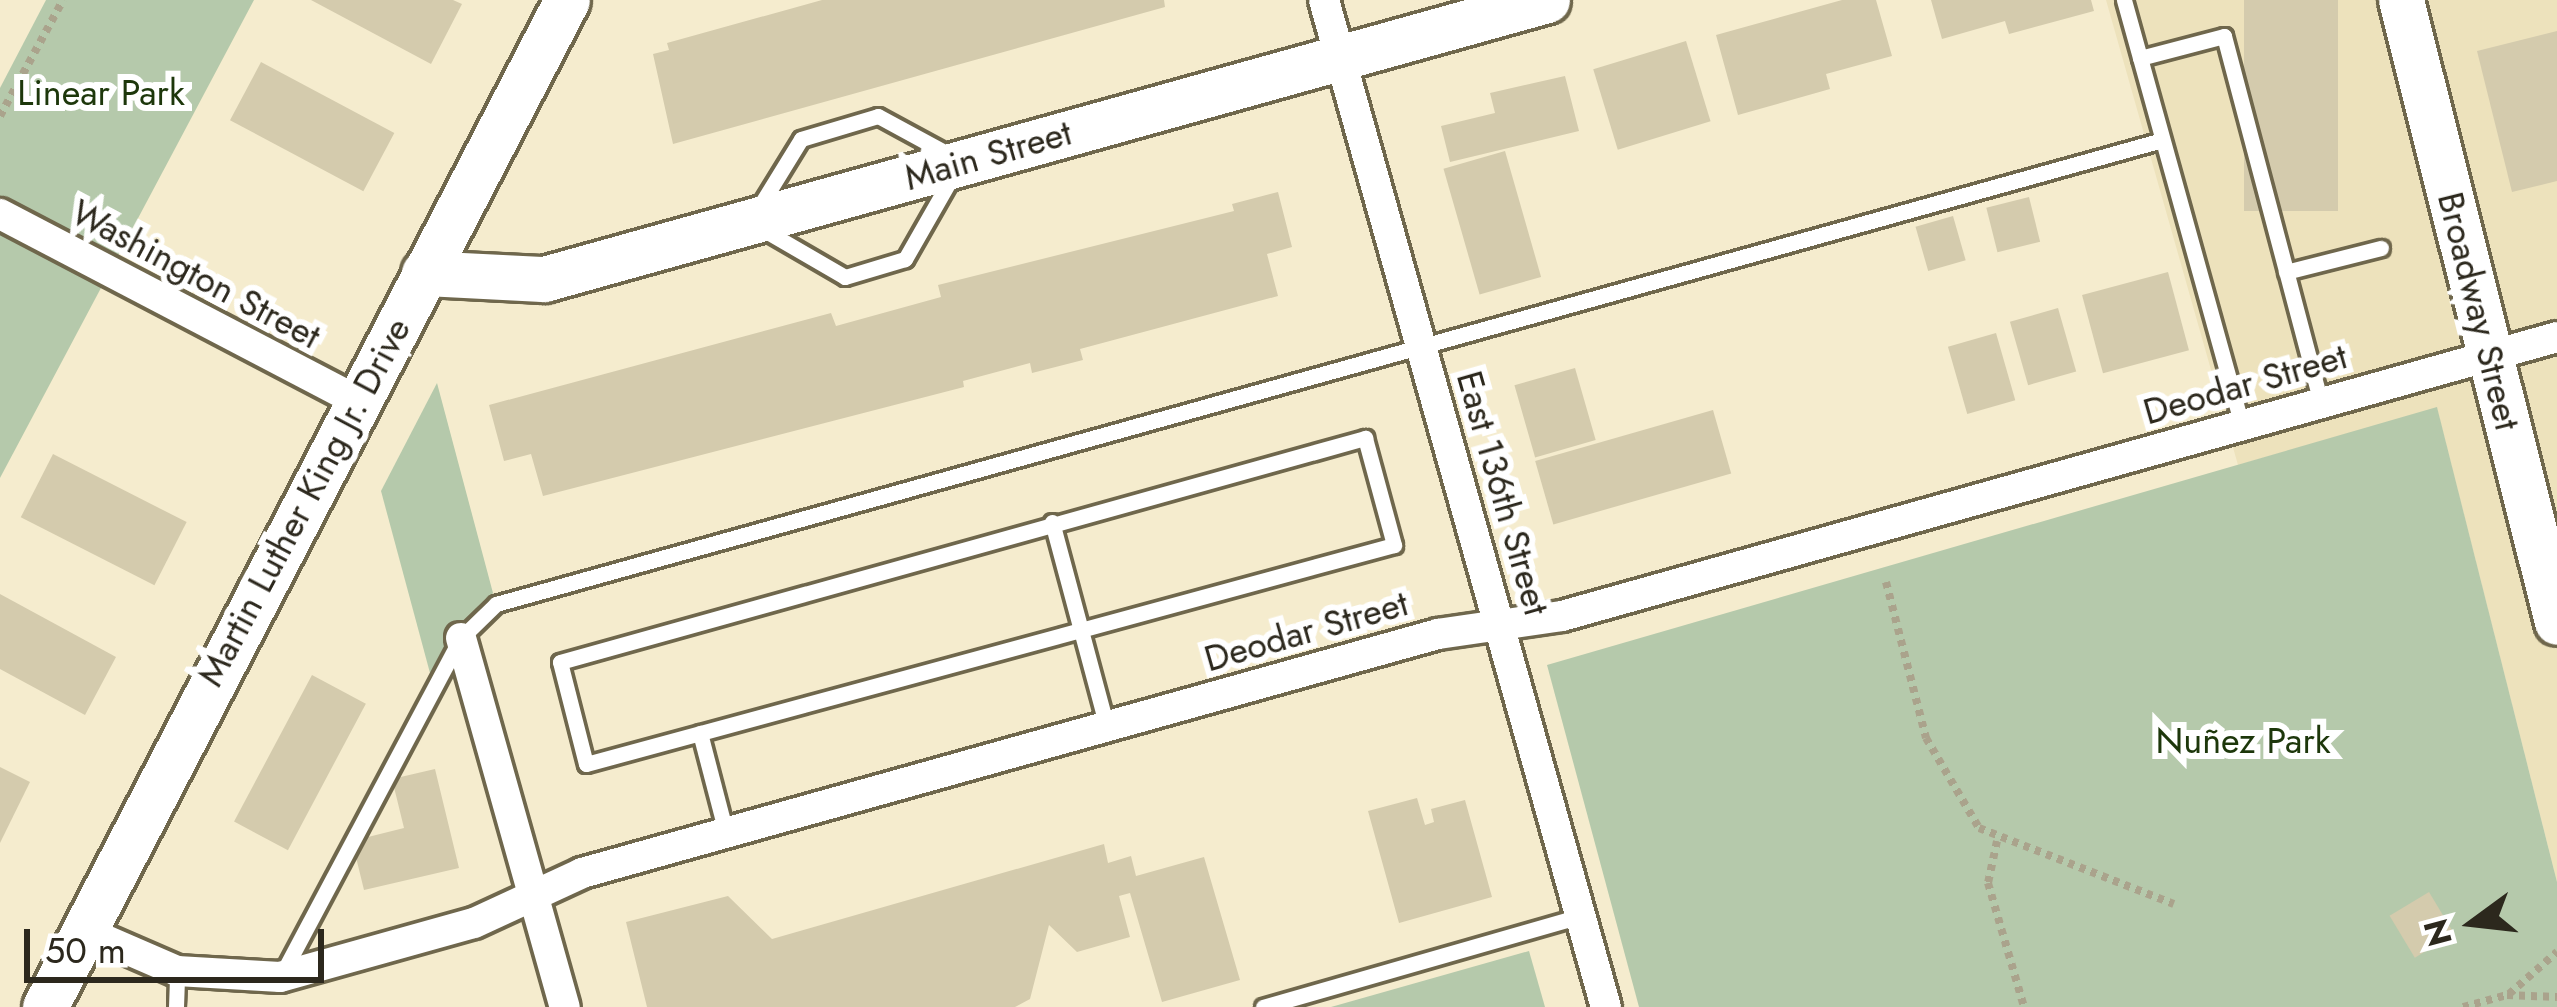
<!DOCTYPE html>
<html>
<head>
<meta charset="utf-8">
<style>
	body { margin:0 }
	#map { position:relative; width:2557px; height:1007px; overflow:hidden; background:#f5ecce; font-family:Jost,sans-serif }
	div>[style] { position:absolute }
	.built>* { inset:0; background:#ede2bc }
	.green>* { inset:0; background:#b5c9ab }
	.building>* { inset:0; background:#d4cbad; transform-origin:0 0 }
	.path>* { height:8px; margin-top:-4px; transform-origin:0; background:repeating-linear-gradient(90deg,#aaa38c 0 6px,transparent 0 12px) }
	.roads { filter:drop-shadow(3px 0 #6f674c) drop-shadow(-3px 0 #6f674c) drop-shadow(0 3px #6f674c) drop-shadow(0 -3px #6f674c) }
	.lane>* { height:15px; margin:-7.5px; padding:0 7.5px; transform-origin:7.5px; border-radius:7.5px; background:#fff }
	.street>* { height:30px; margin:-15px; padding:0 15px; transform-origin:15px; border-radius:15px; background:#fff }
	.secondary>* { height:45px; margin:-22.5px; padding:0 22.5px; transform-origin:22.5px; border-radius:22.5px; background:#fff }
	span { translate:-50% -50%; white-space:nowrap; text-align:center; line-height:1.15; -webkit-text-stroke:12px #fff; paint-order:stroke }
	.park-label { font-size:36px; color:#1d370b }
	.street-label { font-size:36px; color:#2c281d }
	.north { position:absolute; left:2413px; top:863px; width:120px; height:120px; -webkit-text-stroke:9px #fff; paint-order:stroke; rotate:255deg; font-size:33px; font-weight:700; line-height:48px; text-align:center; color:#2c281d }
	.north::after { content:''; display:block; margin:auto; width:42px; height:54px; background:#2c281d; clip-path:polygon(50% 0,100% 100%,50% 72%,0 100%) }
	.scale { position:absolute; left:24px; top:929px; width:300px; height:54px; box-sizing:border-box; border:6px solid #2c281d; border-top:0; padding-left:15px; font-size:36px; line-height:42px; white-space:nowrap; color:#2c281d; -webkit-text-stroke:9px #fff; paint-order:stroke }
</style>
</head>
<body>
<div id="map">
	<div class="built">
		<i style="clip-path:polygon(2106px 0,2557px 0,2557px 882px,2437px 408px,2238px 465px)"></i>
	</div>
	<div class="green">
		<i style="clip-path:polygon(46px 0,254px 0,0 478px,0 88px)"></i>
		<i style="clip-path:polygon(437px 383px,493px 593px,430px 673px,381px 491px)"></i>
		<i style="clip-path:polygon(2437px 407px,2557px 882px,2557px 1007px,1639px 1007px,1547px 665px)"></i>
		<i style="clip-path:polygon(1529px 951px,1545px 1007px,1331px 1007px)"></i>
	</div>
	<div class="building">
		<i style="clip-path:polygon(311px 0,453px 0,462px 4px,431px 64px)"></i>
		<i style="clip-path:polygon(822px 0,1164px 0,1165px 7px,673px 144px,653px 54px,669px 50px,667px 43px)"></i>
		<i style="clip-path:polygon(1842px 0,1876px 0,1892px 56px,1826px 74px,1830px 89px,1738px 115px,1716px 35px)"></i>
		<i style="clip-path:polygon(1931px 0,2091px 0,2094px 11px,2009px 34px,2005px 21px,1942px 39px)"></i>
		<i style="left:2244px;top:0;width:94px;height:211px"></i>
		<i style="clip-path:polygon(2557px 31px,2557px 181px,2512px 192px,2477px 51px)"></i>
		<i style="left:1686px;top:41px;width:84px;height:97px;rotate:73deg"></i>
		<i style="left:261px;top:62px;width:151px;height:66px;rotate:28deg"></i>
		<i style="clip-path:polygon(1565px 76px,1579px 131px,1450px 162px,1441px 126px,1495px 113px,1490px 93px)"></i>
		<i style="left:1505px;top:151px;width:131px;height:64px;rotate:74deg"></i>
		<i style="clip-path:polygon(1278px 192px,1292px 247px,1267px 254px,1278px 296px,1080px 349px,1083px 360px,1032px 373px,1030px 363px,963px 381px,964px 387px,543px 496px,531px 454px,504px 461px,489px 405px,831px 313px,836px 326px,941px 297px,938px 285px,1234px 211px,1232px 204px)"></i>
		<i style="left:2029px;top:197px;width:46px;height:44px;rotate:76deg"></i>
		<i style="left:1953px;top:216px;width:46px;height:39px;rotate:74deg"></i>
		<i style="left:2168px;top:272px;width:81px;height:89px;rotate:75deg"></i>
		<i style="left:2058px;top:308px;width:66px;height:50px;rotate:74deg"></i>
		<i style="left:1996px;top:333px;width:70px;height:50px;rotate:74deg"></i>
		<i style="left:1575px;top:368px;width:75px;height:63px;rotate:74deg"></i>
		<i style="left:1713px;top:410px;width:66px;height:185px;rotate:74deg"></i>
		<i style="left:53px;top:454px;width:150px;height:71px;rotate:27deg"></i>
		<i style="clip-path:polygon(0 594px,116px 657px,85px 715px,0 669px)"></i>
		<i style="left:312px;top:675px;width:61px;height:166px;rotate:28deg"></i>
		<i style="clip-path:polygon(0 767px,30px 782px,0 843px)"></i>
		<i style="clip-path:polygon(435px 769px,459px 868px,364px 890px,352px 841px,404px 828px,392px 779px)"></i>
		<i style="clip-path:polygon(1417px 798px,1425px 825px,1434px 822px,1431px 809px,1465px 800px,1492px 897px,1399px 923px,1368px 811px)"></i>
		<i style="clip-path:polygon(1104px 844px,1108px 863px,1131px 856px,1136px 876px,1204px 857px,1240px 980px,1162px 1002px,1130px 893px,1119px 896px,1130px 937px,1077px 952px,1049px 925px,1030px 999px,1015px 1007px,647px 1007px,626px 922px,728px 896px,772px 939px)"></i>
		<i style="left:2429px;top:892px;width:49px;height:46px;rotate:59deg"></i>
	</div>
	<div class="path">
		<i style="left:0;top:116px;width:132px;rotate:-61.5deg"></i>
		<i style="left:1886px;top:582px;width:161px;rotate:75.6deg"></i>
		<i style="left:1926px;top:738px;width:104px;rotate:59.5deg"></i>
		<i style="left:1979px;top:828px;width:209px;rotate:21.3deg"></i>
		<i style="left:1997px;top:841px;width:43px;rotate:102.1deg"></i>
		<i style="left:1988px;top:883px;width:129px;rotate:73.8deg"></i>
		<i style="left:2509px;top:994px;width:64px;rotate:-41.2deg"></i>
		<i style="left:2463px;top:1007px;width:46px;rotate:-15.3deg"></i>
		<i style="left:2507px;top:995px;width:50px;rotate:2.3deg"></i>
	</div>
	<div class="roads">
		<div class="lane">
			<i style="left:2124px;top:0;width:441px;rotate:74.5deg"></i>
			<i style="left:2140px;top:58px;width:87px;rotate:-14.7deg"></i>
			<i style="left:2224px;top:36px;width:380px;rotate:75.2deg"></i>
			<i style="left:878px;top:116px;width:94px;rotate:28.5deg"></i>
			<i style="left:961px;top:161px;width:113px;rotate:119.7deg"></i>
			<i style="left:905px;top:259px;width:63px;rotate:163.3deg"></i>
			<i style="left:845px;top:277px;width:110px;rotate:-149.9deg"></i>
			<i style="left:750px;top:222px;width:97px;rotate:-58.4deg"></i>
			<i style="left:801px;top:139px;width:80px;rotate:-16.6deg"></i>
			<i style="left:2286px;top:272px;width:98px;rotate:-14.2deg"></i>
			<i style="left:1365px;top:438px;width:111px;rotate:74.8deg"></i>
			<i style="left:1394px;top:545px;width:837px;rotate:164.83deg"></i>
			<i style="left:586px;top:764px;width:105px;rotate:-104.3deg"></i>
			<i style="left:560px;top:662px;width:836px;rotate:-15.55deg"></i>
			<i style="left:1052px;top:522px;width:212px;rotate:75deg"></i>
			<i style="left:700px;top:733px;width:103px;rotate:75.4deg"></i>
			<i style="left:282px;top:974px;width:381px;rotate:-62deg"></i>
			<i style="left:461px;top:638px;width:49px;rotate:-44.2deg"></i>
			<i style="left:496px;top:604px;width:1729px;rotate:-15.56deg"></i>
			<i style="left:176px;top:1007px;width:36px;rotate:-88deg"></i>
			<i style="left:1263px;top:1007px;width:331px;rotate:-16deg"></i>
		</div>
		<div class="street">
			<i style="left:1324px;top:0;width:1046px;rotate:74.36deg"></i>
			<i style="left:0;top:214px;width:403px;rotate:27.6deg"></i>
			<i style="left:461px;top:638px;width:383px;rotate:74.3deg"></i>
			<i style="left:87px;top:932px;width:98px;rotate:23.4deg"></i>
			<i style="left:177px;top:971px;width:103px;rotate:3.3deg"></i>
			<i style="left:280px;top:977px;width:201px;rotate:-15.6deg"></i>
			<i style="left:474px;top:923px;width:119px;rotate:-24.8deg"></i>
			<i style="left:582px;top:873px;width:889px;rotate:-15.6deg"></i>
			<i style="left:1438px;top:634px;width:125px;rotate:-8.3deg"></i>
			<i style="left:1562px;top:616px;width:1033px;rotate:-15.66deg"></i>
		</div>
		<div class="secondary">
			<i style="left:2401px;top:0;width:641px;rotate:75.92deg"></i>
			<i style="left:424px;top:273px;width:120px;rotate:2.9deg"></i>
			<i style="left:544px;top:279px;width:1041px;rotate:-15.54deg"></i>
			<i style="left:45px;top:1007px;width:1134px;rotate:-62.6deg"></i>
		</div>
	</div>
	<div class="park-label">
		<span style="left:101px;top:93px">Linear Park</span>
		<span style="left:2243px;top:741px">Nuñez Park</span>
	</div>
	<div class="street-label">
		<span style="left:988px;top:155px;rotate:-16deg">Main Street</span>
		<span style="left:196px;top:274px;rotate:28deg">Washington Street</span>
		<span style="left:2479px;top:311px;rotate:76deg">Broadway Street</span>
		<span style="left:2245px;top:384px;rotate:-16deg">Deodar Street</span>
		<span style="left:1503px;top:493px;rotate:74deg">East 136th Street</span>
		<span style="left:304px;top:502px;rotate:-62deg">Martin Luther King Jr. Drive</span>
		<span style="left:1306px;top:631px;rotate:-16deg">Deodar Street</span>
	</div>
	<div class="north">N</div>
	<div class="scale">50 m</div>
</div>
</body>
</html>
